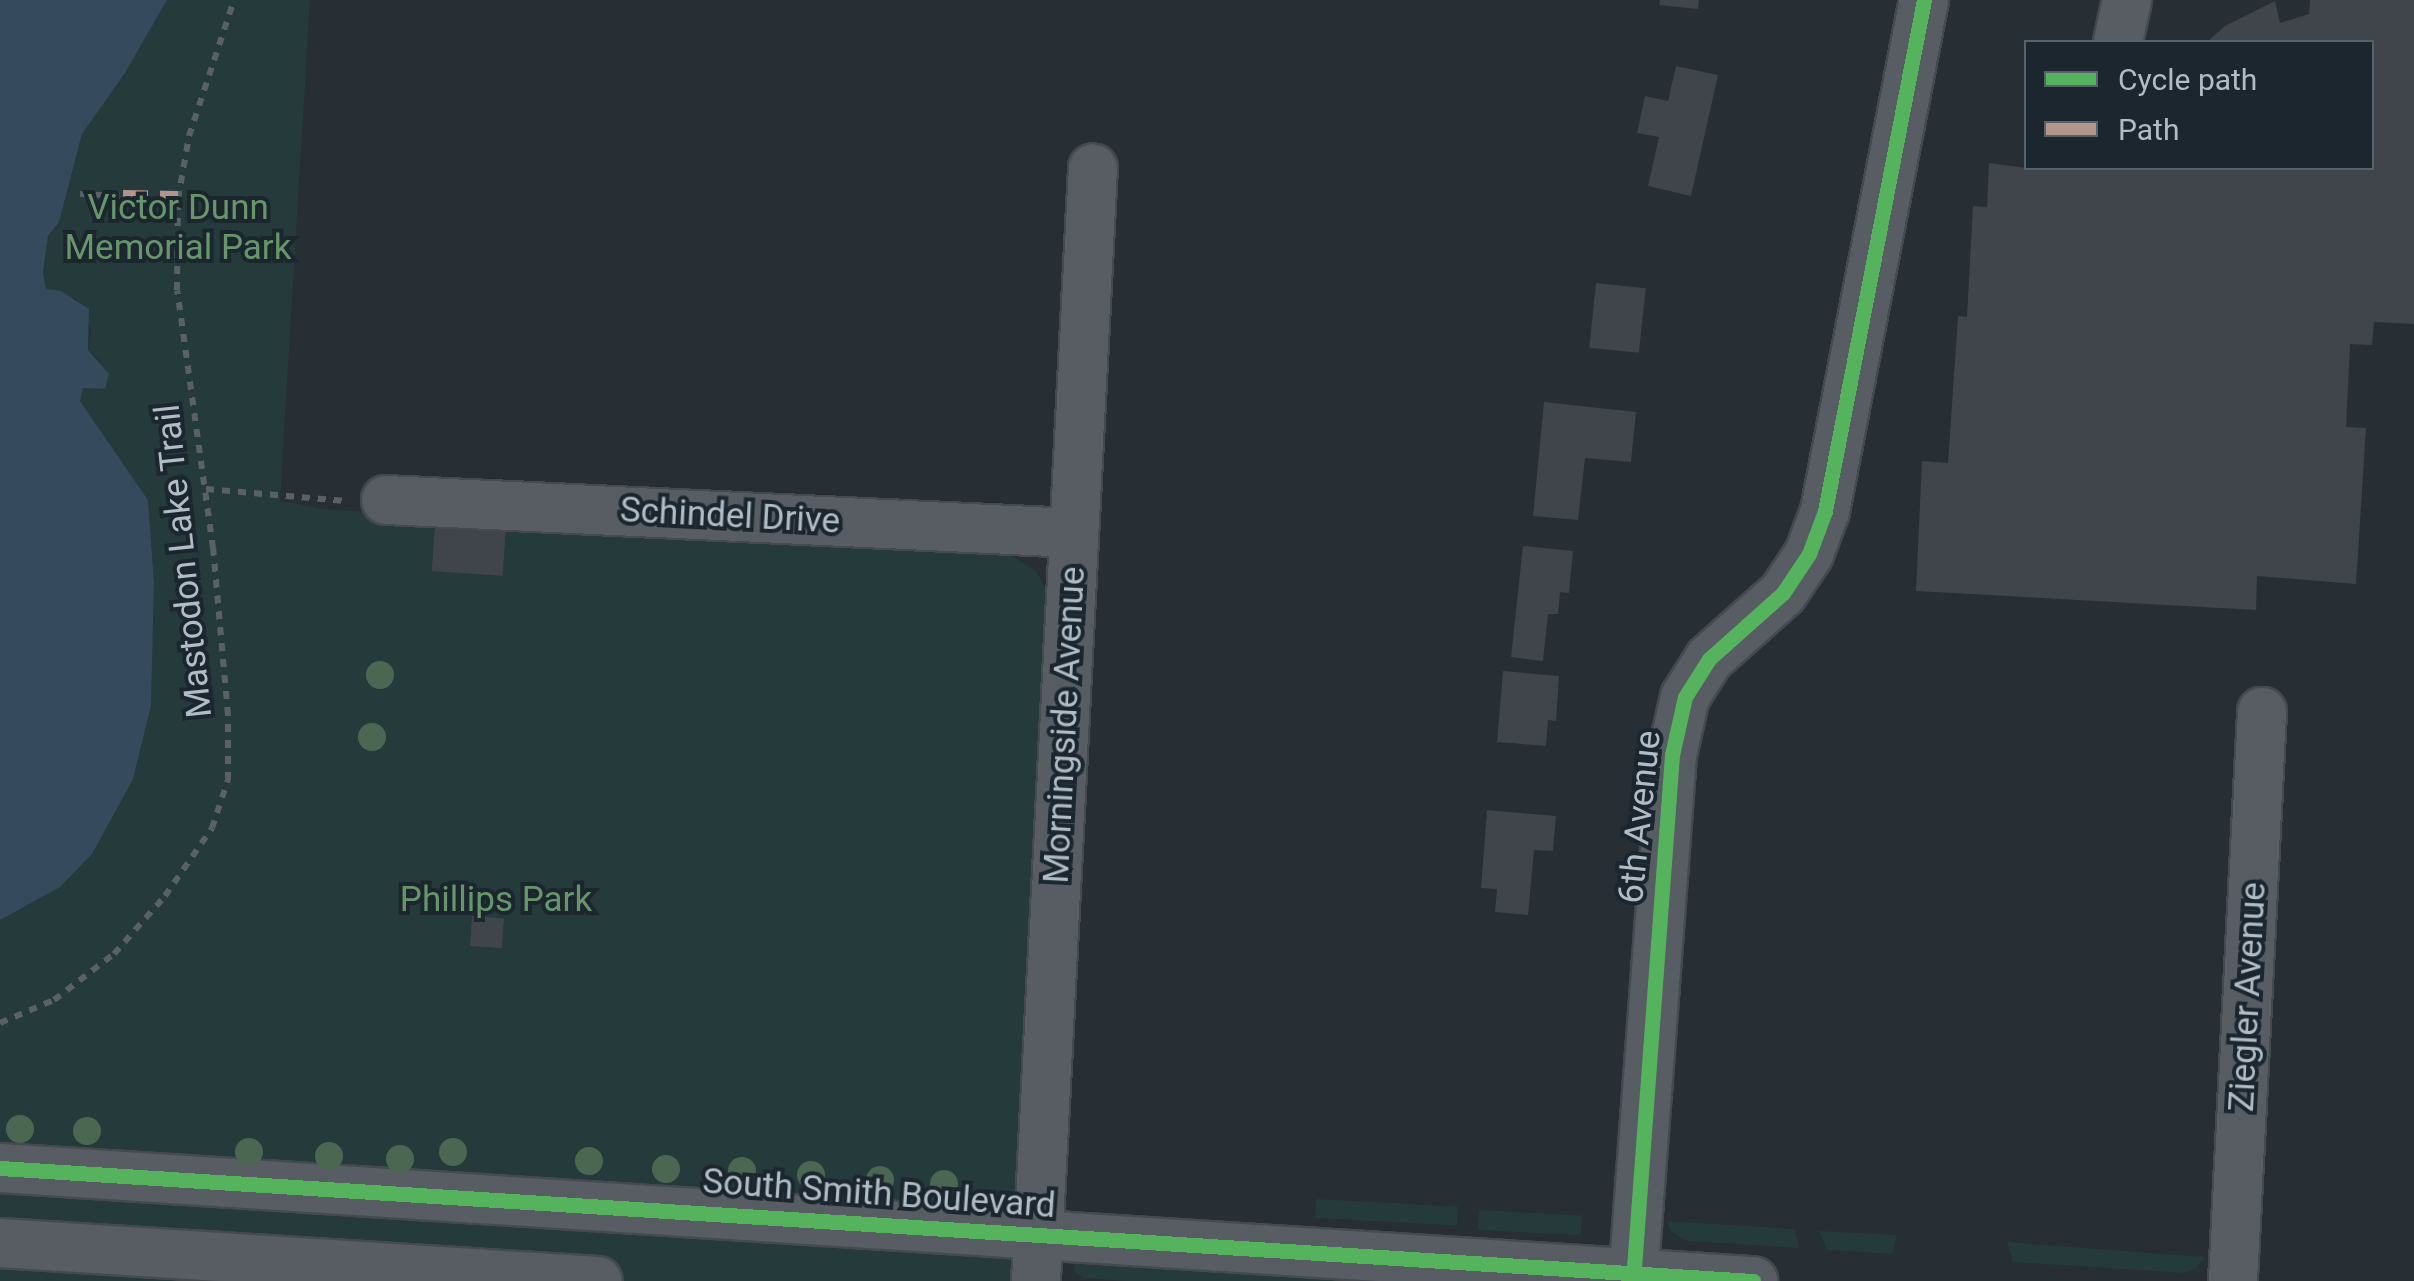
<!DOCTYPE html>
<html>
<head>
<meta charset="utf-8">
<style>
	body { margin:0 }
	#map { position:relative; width:2414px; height:1281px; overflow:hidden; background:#272e34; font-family:Roboto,sans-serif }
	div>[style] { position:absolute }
	.green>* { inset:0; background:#253a3a; transform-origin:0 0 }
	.water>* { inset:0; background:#354b5d }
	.building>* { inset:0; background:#3f454a; transform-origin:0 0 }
	.path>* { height:6px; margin-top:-3px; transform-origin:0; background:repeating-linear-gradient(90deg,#5a6166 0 8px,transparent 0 16px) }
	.roads { filter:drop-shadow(2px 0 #454a4f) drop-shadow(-2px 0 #454a4f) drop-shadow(0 2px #454a4f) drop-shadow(0 -2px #454a4f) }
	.minor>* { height:48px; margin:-24px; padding:0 24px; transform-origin:24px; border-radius:24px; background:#575d62 }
	.quiet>* { height:12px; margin-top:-6px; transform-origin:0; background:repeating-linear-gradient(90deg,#b2968c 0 25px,transparent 0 37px) }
	.cycleway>* { height:15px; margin:-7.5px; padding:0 7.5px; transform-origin:7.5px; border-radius:7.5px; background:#56b35d }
	.trees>* { width:28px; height:28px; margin:-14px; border-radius:50%; background:#4b6752 }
	span { translate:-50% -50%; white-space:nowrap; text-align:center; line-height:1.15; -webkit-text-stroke:8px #1b262e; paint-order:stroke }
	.park-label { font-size:35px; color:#68966b }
	.street-label { font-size:35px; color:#b0bcc6 }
	.legend { position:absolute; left:2024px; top:40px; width:350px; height:130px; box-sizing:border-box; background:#1b262e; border:2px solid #57626b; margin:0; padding:12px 18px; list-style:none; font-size:30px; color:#b0bcc6 }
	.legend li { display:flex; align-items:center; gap:20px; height:50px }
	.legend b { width:50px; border:2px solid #57626b }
</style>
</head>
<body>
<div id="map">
	<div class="green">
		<i style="clip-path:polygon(167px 0,310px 0,280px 501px,324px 509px,991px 551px,1010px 555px,1036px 571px,1046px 589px,1050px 612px,1017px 1180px,1024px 1182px,1016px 1199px,1012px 1281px,0 1281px,0 920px,21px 907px,133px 779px,151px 706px,154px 582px,148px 500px,80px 401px,83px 388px,93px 385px,100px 361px,88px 350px,91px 330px,76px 299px,46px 289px,43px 272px,48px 236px,59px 222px,82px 134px,125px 73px)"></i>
		<i style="left:1316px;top:1199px;width:142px;height:19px;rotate:3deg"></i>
		<i style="left:1479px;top:1210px;width:103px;height:20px;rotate:3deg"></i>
		<i style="clip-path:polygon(1667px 1221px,1795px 1229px,1799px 1248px,1687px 1241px,1671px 1232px)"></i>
		<i style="clip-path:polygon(1819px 1231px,1897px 1235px,1892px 1254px,1827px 1250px)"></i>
		<i style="clip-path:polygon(2007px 1242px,2205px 1257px,2197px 1268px,2185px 1273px,2013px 1262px)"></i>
		<i style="clip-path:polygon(1075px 1254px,1569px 1281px,1125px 1281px,1084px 1278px,1074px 1271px)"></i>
	</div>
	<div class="water">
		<i style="clip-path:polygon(0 0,167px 0,125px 73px,82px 134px,59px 222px,48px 236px,43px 272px,46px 289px,61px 291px,89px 309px,88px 350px,109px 374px,105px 389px,83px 388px,80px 401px,148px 500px,154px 582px,151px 706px,133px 779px,92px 854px,60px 887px,0 920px)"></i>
	</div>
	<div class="building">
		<i style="clip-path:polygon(1660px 0,1699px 0,1698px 9px,1659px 5px)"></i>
		<i style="clip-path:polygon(2310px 0,2414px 0,2414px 324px,2374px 322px,2372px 345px,2350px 344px,2346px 427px,2366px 428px,2356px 584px,2257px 576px,2256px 610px,1916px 591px,1922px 461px,1948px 463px,1958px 316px,1967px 317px,1973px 206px,1987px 207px,1989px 163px,2026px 168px,2372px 168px,2372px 42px,2207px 42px,2225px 26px,2275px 1px,2280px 23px,2309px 14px)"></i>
		<i style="clip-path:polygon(1676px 66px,1718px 75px,1691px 196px,1648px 186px,1659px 137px,1637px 133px,1645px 96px,1668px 101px)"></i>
		<i style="left:1596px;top:283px;width:50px;height:65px;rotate:6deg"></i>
		<i style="clip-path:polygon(1544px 402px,1636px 412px,1631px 462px,1585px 458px,1578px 520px,1533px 516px)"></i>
		<i style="left:435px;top:525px;width:71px;height:46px;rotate:4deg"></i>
		<i style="clip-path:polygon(1523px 546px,1573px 551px,1569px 593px,1560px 592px,1558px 614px,1548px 614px,1543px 661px,1511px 657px)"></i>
		<i style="clip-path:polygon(1503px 671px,1559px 676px,1556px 721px,1548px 720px,1546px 746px,1497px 742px)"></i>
		<i style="clip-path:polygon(1487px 810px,1556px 816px,1553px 851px,1534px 850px,1528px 915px,1495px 912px,1497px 889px,1481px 888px)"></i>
		<i style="left:472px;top:916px;width:32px;height:30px;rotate:4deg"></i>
	</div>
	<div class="path">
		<i style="left:80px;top:194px;width:43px;rotate:2.7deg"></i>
		<i style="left:206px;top:489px;width:140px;rotate:4.9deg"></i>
		<i style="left:0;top:1023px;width:59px;rotate:-23.1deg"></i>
		<i style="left:54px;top:1000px;width:76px;rotate:-37.5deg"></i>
		<i style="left:114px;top:954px;width:77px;rotate:-48.7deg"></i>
		<i style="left:165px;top:896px;width:83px;rotate:-55.3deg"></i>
		<i style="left:212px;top:828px;width:51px;rotate:-71.6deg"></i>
		<i style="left:228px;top:780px;width:65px;rotate:-90deg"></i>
		<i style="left:228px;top:715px;width:168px;rotate:-95.1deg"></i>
		<i style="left:213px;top:548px;width:260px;rotate:-97.9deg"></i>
		<i style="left:177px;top:290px;width:91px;rotate:-89.4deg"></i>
		<i style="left:178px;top:199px;width:64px;rotate:-80.1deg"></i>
		<i style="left:189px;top:136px;width:143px;rotate:-71.7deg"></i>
	</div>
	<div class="roads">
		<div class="minor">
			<i style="left:2118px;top:42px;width:43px;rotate:-77.9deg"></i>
			<i style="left:386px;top:500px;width:689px;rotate:2.75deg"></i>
			<i style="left:0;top:1168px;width:1757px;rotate:3.69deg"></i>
			<i style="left:0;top:1243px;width:599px;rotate:3.64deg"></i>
			<i style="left:1036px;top:1281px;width:1114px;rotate:-87.07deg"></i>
			<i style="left:1633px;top:1281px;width:527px;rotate:-85.76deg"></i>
			<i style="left:1672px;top:755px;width:59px;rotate:-77.4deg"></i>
			<i style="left:1685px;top:697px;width:45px;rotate:-57.7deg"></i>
			<i style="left:1709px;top:659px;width:99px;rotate:-41.7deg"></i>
			<i style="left:1783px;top:593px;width:47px;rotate:-56.3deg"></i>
			<i style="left:1809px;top:554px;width:46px;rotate:-69.6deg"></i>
			<i style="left:1825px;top:511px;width:521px;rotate:-79.04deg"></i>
			<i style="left:2233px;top:1281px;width:570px;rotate:-87.08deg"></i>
		</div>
	</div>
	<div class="quiet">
		<i style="left:123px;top:196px;width:55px;rotate:1deg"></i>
	</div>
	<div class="cycleway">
		<i style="left:0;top:1168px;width:1757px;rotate:3.69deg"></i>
		<i style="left:1633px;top:1281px;width:527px;rotate:-85.76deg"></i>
		<i style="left:1672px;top:755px;width:59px;rotate:-77.4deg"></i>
		<i style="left:1685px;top:697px;width:45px;rotate:-57.7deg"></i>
		<i style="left:1709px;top:659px;width:99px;rotate:-41.7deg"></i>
		<i style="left:1783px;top:593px;width:47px;rotate:-56.3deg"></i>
		<i style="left:1809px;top:554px;width:46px;rotate:-69.6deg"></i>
		<i style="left:1825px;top:511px;width:521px;rotate:-79.04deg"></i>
	</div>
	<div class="trees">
		<i style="left:380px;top:675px"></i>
		<i style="left:372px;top:737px"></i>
		<i style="left:20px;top:1129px"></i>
		<i style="left:87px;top:1131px"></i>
		<i style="left:249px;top:1152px"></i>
		<i style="left:453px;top:1152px"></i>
		<i style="left:329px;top:1156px"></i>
		<i style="left:400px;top:1159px"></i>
		<i style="left:589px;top:1161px"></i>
		<i style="left:666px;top:1169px"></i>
		<i style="left:742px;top:1171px"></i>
		<i style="left:811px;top:1175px"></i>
		<i style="left:880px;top:1180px"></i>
		<i style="left:944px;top:1184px"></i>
	</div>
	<div class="park-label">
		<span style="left:178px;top:228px">Victor Dunn<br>Memorial Park</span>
		<span style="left:496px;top:900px">Phillips Park</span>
	</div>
	<div class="street-label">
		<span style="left:730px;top:516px;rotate:3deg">Schindel Drive</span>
		<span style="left:184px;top:561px;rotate:-96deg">Mastodon Lake Trail</span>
		<span style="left:1065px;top:725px;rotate:-87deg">Morningside Avenue</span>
		<span style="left:1640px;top:817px;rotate:-84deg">6th Avenue</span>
		<span style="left:2248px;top:997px;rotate:-87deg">Ziegler Avenue</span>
		<span style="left:879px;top:1194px;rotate:4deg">South Smith Boulevard</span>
	</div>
	<ul class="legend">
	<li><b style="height:12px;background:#56b35d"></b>Cycle path</li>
	<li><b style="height:12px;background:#b2968c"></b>Path</li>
	</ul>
</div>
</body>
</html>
